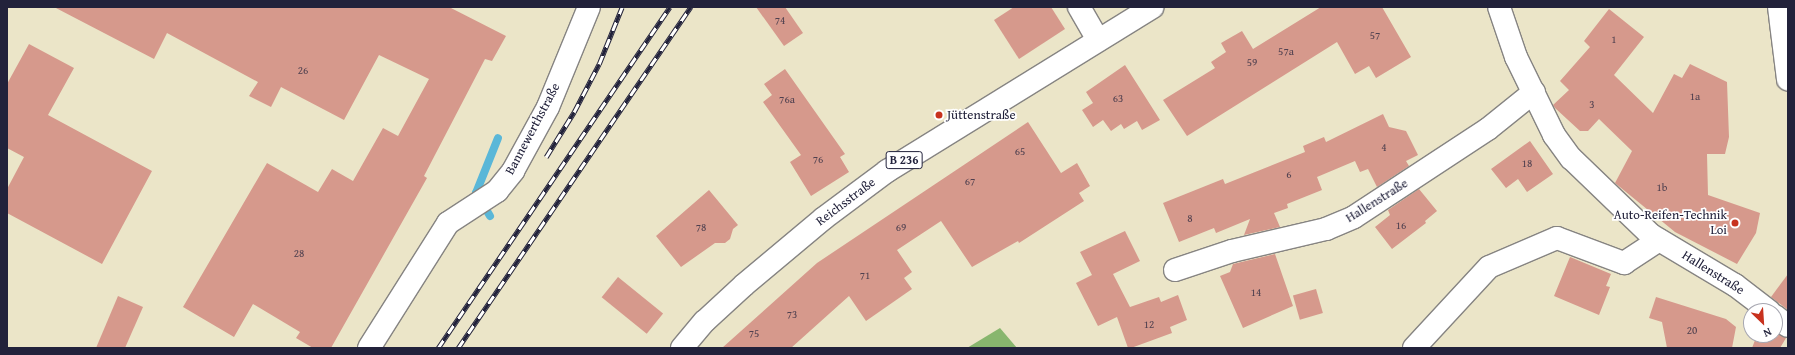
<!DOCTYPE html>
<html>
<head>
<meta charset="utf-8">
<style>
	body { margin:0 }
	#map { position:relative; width:1795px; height:355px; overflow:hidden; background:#ebe5c8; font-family:"Gentium Book Plus",serif }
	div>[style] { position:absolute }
	.forest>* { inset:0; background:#88b66e }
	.stream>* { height:8px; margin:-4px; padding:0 4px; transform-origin:4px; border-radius:4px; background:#5ab7d8 }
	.building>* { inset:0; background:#d6998c; transform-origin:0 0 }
	.roads { filter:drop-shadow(1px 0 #868482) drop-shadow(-1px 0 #868482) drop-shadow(0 1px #868482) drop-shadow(0 -1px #868482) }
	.minor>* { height:22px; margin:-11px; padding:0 11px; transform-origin:11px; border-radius:11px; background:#fff }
	.major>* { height:22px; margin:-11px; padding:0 11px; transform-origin:11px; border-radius:11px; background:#fff }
	.rail>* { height:4.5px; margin-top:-2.25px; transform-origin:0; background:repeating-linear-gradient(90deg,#fff 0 9px,#22223b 0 18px); box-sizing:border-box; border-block:1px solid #22223b }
	.dots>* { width:11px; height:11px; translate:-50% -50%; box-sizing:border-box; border:2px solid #fff; border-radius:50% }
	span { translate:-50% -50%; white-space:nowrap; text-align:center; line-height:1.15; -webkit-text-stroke:3.5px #fff; paint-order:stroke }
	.number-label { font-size:11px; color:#4f404f }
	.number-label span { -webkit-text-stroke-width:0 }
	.shield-label span { padding:1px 3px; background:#fff; border:1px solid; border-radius:3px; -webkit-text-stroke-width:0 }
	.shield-label { font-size:12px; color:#22223b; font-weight:700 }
	.poi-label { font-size:13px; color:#22223b }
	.left { translate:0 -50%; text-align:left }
	.right { translate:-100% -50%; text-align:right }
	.street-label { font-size:13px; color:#22223b }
	.frame { position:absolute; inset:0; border:8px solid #22223b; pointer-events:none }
	.north { position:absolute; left:1743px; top:303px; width:40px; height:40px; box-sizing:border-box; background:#fff; border:1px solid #a7a7b1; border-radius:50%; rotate:155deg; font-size:11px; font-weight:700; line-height:16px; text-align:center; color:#22223b }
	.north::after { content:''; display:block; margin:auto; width:14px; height:18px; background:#c8321e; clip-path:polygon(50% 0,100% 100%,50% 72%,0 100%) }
</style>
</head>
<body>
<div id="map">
	<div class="forest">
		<i style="clip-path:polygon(1000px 328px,1017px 348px,967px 348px)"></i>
	</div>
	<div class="stream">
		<i style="left:490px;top:216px;width:27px;rotate:-121deg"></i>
		<i style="left:476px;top:193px;width:59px;rotate:-68.2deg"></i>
	</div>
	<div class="building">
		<i style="clip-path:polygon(54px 7px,449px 7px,506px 36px,492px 61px,485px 59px,424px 176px,427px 178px,331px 348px,313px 348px,296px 338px,300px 332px,253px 304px,234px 337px,183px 307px,267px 163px,318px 192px,332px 169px,353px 181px,383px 128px,398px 136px,429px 79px,379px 55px,344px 120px,281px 87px,271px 107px,249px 96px,258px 82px,167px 33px,154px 59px)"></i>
		<i style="clip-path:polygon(756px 7px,785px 7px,803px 33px,784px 46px)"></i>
		<i style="clip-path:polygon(1014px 7px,1051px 7px,1065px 29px,1019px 59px,994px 20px)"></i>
		<i style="clip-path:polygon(1321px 7px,1382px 7px,1411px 57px,1376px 78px,1369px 66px,1355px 74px,1337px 42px,1187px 136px,1163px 100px,1215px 68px,1211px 62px,1226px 52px,1221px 43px,1242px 31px,1253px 49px)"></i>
		<i style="clip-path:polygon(1609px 9px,1644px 37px,1614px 75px,1653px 113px,1674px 74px,1682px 78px,1690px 64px,1727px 82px,1729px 137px,1725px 154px,1707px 154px,1708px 195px,1760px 213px,1756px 233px,1737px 264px,1675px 232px,1615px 183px,1632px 151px,1599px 119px,1588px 131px,1580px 131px,1555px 108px,1553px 105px,1569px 90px,1560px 81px,1590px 47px,1584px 41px)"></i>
		<i style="clip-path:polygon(29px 44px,74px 68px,48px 115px,152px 171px,102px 264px,7px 213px,7px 189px,24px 157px,7px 148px,7px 84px)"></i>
		<i style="clip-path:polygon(1125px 65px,1160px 120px,1142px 130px,1137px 121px,1124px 129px,1121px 124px,1111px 131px,1103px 120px,1093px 127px,1082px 110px,1093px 103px,1086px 92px)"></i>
		<i style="clip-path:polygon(785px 69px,845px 154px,840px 157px,849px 172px,811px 196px,790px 162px,801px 155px,763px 102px,772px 95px,764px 84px)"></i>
		<i style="clip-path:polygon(1383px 114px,1389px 127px,1406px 131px,1418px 155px,1406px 161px,1409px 166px,1377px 187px,1368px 169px,1360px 172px,1355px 161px,1317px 177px,1322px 190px,1287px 204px,1288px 208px,1274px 213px,1280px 227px,1244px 235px,1250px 219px,1216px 233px,1214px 228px,1179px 242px,1163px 203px,1223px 179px,1225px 184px,1305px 152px,1303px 146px,1324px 137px,1326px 142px)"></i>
		<i style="clip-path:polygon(1028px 122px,1061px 173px,1077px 163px,1090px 186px,1079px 193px,1084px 201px,1019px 243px,1018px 241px,972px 267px,941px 221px,897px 250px,912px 272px,904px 278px,912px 289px,866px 321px,849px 296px,791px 348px,722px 348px,817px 263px)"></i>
		<i style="clip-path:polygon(1530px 141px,1553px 174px,1527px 192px,1518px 179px,1506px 188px,1491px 169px)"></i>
		<i style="clip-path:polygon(1419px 189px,1437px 211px,1425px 221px,1426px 223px,1392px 249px,1375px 227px,1390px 215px,1388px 210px)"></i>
		<i style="clip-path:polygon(709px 190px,738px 225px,733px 229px,730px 239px,725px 243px,715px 243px,681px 267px,656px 236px)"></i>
		<i style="clip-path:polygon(1125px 231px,1140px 261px,1113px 274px,1130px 307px,1159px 297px,1161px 302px,1178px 295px,1187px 320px,1170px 327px,1172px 333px,1131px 348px,1128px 348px,1117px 317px,1098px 326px,1076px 283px,1092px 275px,1080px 252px)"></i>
		<i style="clip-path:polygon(1275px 254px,1293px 306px,1243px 328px,1220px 276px,1230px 272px,1233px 264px)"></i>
		<i style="clip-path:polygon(1570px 257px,1611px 274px,1606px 286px,1610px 287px,1599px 315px,1554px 296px)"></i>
		<i style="clip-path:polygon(1788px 274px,1788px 310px,1771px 297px)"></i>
		<i style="left:618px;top:277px;width:58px;height:26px;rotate:39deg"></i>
		<i style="left:1316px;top:289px;width:25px;height:24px;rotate:74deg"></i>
		<i style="clip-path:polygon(118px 296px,143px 307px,125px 348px,96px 348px)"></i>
		<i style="clip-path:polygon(1656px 297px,1726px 319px,1736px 327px,1732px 348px,1667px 348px,1662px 322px,1649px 318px)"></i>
		<i style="clip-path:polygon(1775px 332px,1786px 338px,1780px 348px,1752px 348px,1757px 335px,1775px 335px)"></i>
	</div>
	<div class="roads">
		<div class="minor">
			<i style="left:1079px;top:7px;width:38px;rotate:60deg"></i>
			<i style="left:1499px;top:7px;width:53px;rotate:71.2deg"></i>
			<i style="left:1516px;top:57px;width:87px;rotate:64deg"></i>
			<i style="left:1554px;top:135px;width:29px;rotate:54deg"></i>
			<i style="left:1571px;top:158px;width:111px;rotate:43.9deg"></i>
			<i style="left:1651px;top:235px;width:98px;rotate:30.8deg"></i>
			<i style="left:1735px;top:285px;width:43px;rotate:37.4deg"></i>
			<i style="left:1175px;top:270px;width:60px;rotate:-18.4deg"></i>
			<i style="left:1232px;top:251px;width:97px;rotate:-13.2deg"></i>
			<i style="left:1326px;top:229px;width:30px;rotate:-23deg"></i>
			<i style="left:1354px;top:217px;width:160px;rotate:-33.3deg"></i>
			<i style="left:1488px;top:129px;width:59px;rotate:-38.8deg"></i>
			<i style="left:1775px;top:316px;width:16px;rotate:38deg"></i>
			<i style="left:369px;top:348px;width:148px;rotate:-57.7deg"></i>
			<i style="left:448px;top:223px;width:59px;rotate:-33.1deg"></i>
			<i style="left:497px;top:191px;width:26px;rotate:-51deg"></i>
			<i style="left:513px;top:171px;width:73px;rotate:-61.3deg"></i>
			<i style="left:548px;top:107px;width:108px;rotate:-67.7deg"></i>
			<i style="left:1414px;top:348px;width:110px;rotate:-47.2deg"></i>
			<i style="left:1489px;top:267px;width:74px;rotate:-23.1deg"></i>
			<i style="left:1557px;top:238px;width:72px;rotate:20.5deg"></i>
			<i style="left:1624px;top:263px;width:42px;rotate:-33.3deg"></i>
		</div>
		<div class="major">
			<i style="left:1779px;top:7px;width:73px;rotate:82.9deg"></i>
			<i style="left:682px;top:348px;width:35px;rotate:-50deg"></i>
			<i style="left:705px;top:321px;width:53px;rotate:-42.7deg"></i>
			<i style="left:744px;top:285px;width:104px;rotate:-39.9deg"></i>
			<i style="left:824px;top:218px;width:79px;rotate:-36.7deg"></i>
			<i style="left:887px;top:171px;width:312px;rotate:-31.7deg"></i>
		</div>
	</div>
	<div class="rail">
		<i style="left:546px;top:157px;width:53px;rotate:-58.1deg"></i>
		<i style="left:574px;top:112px;width:54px;rotate:-62.5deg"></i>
		<i style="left:599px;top:64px;width:61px;rotate:-68deg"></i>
		<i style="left:438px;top:348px;width:412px;rotate:-55.8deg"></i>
		<i style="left:458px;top:348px;width:413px;rotate:-55.7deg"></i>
	</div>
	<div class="dots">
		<i style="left:939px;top:115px;background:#c8321e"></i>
		<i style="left:1735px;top:223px;background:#c8321e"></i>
	</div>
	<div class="number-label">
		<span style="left:780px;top:20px">74</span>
		<span style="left:1375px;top:35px">57</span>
		<span style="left:1614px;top:39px">1</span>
		<span style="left:1286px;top:51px">57a</span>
		<span style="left:1252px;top:62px">59</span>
		<span style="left:303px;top:70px">26</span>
		<span style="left:1695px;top:96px">1a</span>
		<span style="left:1118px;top:98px">63</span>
		<span style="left:787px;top:99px">76a</span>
		<span style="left:1592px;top:104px">3</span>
		<span style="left:1384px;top:147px">4</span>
		<span style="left:1020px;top:151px">65</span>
		<span style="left:818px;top:159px">76</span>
		<span style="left:1527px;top:163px">18</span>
		<span style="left:1289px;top:174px">6</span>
		<span style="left:970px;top:181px">67</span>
		<span style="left:1662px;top:187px">1b</span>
		<span style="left:1190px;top:218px">8</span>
		<span style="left:1401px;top:225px">16</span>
		<span style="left:701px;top:227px">78</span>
		<span style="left:901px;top:227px">69</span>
		<span style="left:299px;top:253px">28</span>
		<span style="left:865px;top:275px">71</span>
		<span style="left:1256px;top:292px">14</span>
		<span style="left:792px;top:314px">73</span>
		<span style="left:1149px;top:324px">12</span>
		<span style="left:1692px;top:330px">20</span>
		<span style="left:754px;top:333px">75</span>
	</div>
	<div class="shield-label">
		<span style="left:904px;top:160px">B 236</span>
	</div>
	<div class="poi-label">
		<span class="left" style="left:947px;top:115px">Jüttenstraße</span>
		<span class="right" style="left:1727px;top:223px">Auto-Reifen-Technik<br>Loi</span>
	</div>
	<div class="street-label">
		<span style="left:533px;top:129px;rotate:-62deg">Bannewerthstraße</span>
		<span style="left:1377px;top:201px;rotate:-32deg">Hallenstraße</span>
		<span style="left:846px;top:202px;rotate:-37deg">Reichsstraße</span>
		<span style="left:1713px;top:273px;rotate:32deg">Hallenstraße</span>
	</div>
	<div class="frame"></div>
	<div class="north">N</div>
</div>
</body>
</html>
